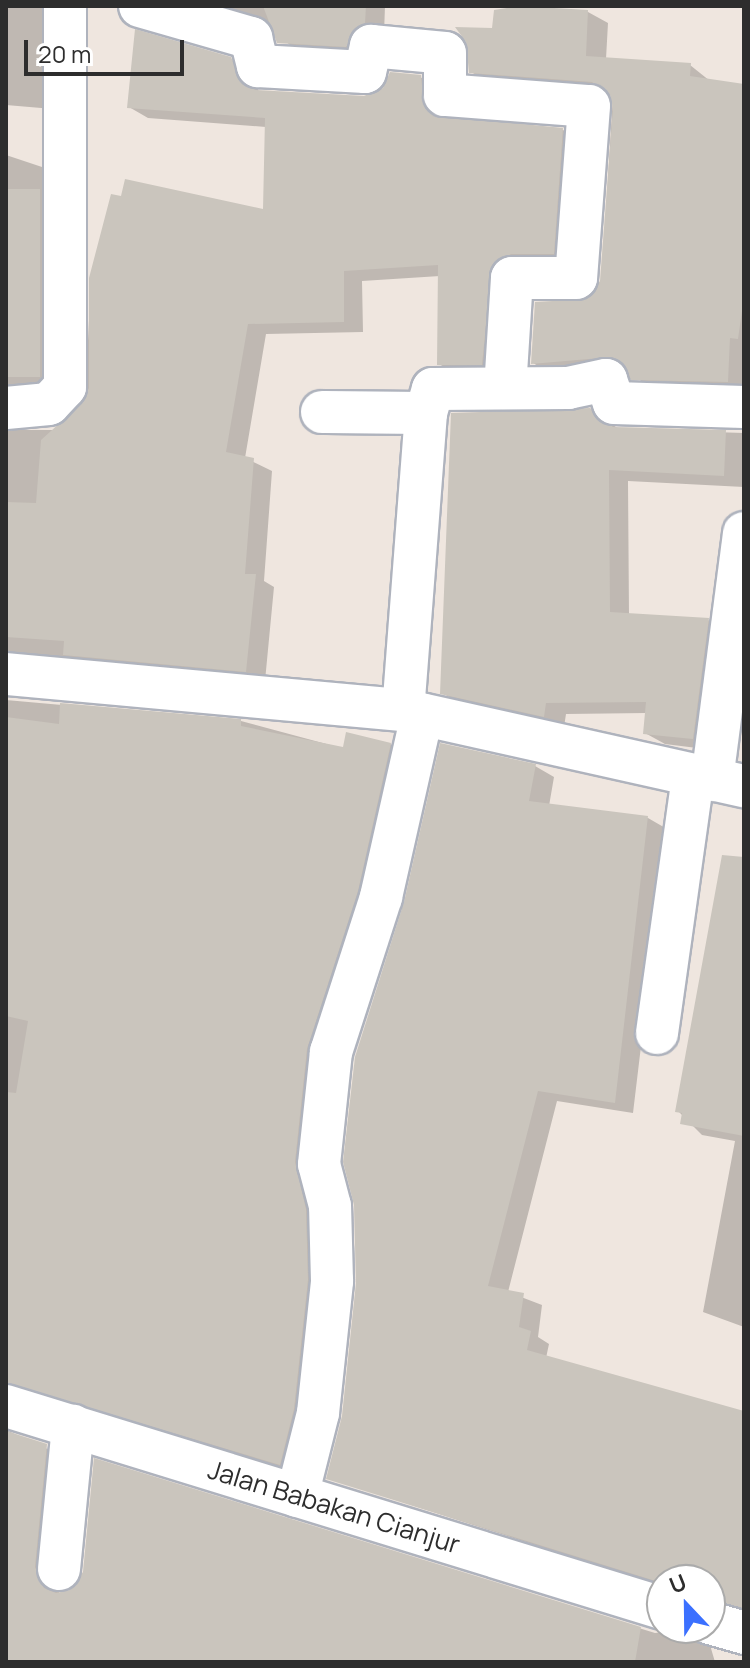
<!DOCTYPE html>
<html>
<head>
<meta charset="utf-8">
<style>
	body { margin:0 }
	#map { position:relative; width:750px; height:1668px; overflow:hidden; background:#efe6df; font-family:Manrope,sans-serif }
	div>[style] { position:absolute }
	.shadow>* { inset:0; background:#0003 }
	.building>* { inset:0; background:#cac5bd; transform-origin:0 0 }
	.roads { filter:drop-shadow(2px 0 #afb3bd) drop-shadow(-2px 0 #afb3bd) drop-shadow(0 2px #afb3bd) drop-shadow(0 -2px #afb3bd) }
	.minor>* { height:42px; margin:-21px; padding:0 21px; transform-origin:21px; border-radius:21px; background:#fff }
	span { translate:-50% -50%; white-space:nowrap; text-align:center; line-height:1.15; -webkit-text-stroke:6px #fff; paint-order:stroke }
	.street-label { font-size:26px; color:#2d2d2d }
	.frame { position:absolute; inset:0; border:8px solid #2d2d2d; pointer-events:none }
	.north { position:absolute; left:646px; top:1564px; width:80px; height:80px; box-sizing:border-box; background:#fff; border:2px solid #ababab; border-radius:50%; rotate:338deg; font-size:22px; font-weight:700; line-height:32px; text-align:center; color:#2d2d2d }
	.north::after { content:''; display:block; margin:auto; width:28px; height:36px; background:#3b70ff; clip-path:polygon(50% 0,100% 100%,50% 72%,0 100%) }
	.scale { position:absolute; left:24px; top:40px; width:160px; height:36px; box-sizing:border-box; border:4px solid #2d2d2d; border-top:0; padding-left:10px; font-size:24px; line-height:28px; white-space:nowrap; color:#2d2d2d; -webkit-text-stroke:6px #fff; paint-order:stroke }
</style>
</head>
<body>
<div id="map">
	<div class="shadow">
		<i style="clip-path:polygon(6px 6px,59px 6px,53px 109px,6px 105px)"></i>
		<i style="clip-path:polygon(210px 6px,385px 6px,384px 34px,366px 57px,298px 53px,265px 21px)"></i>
		<i style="clip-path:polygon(522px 6px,588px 12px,608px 23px,606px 59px,690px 65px,710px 81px,744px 86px,744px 395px,653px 390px,624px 368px,553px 375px,533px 363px,602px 281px,613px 95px,491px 83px,471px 72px,494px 30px)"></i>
		<i style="clip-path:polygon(230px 59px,250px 70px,259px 92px,365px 98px,420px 77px,439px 88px,442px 118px,563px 130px,582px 141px,572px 264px,531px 264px,501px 374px,458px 375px,439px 364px,440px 276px,362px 281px,363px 332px,266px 334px,245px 458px,272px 471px,264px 581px,274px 587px,265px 681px,6px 671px,6px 430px,53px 430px,85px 403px,91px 279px,265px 212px,266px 127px,148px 118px,129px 107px)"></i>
		<i style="clip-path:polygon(6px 155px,57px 172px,59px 388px,6px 410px)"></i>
		<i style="clip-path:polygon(590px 410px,619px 429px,744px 433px,744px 487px,628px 481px,629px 615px,708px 620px,728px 632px,713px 750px,665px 744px,645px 733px,647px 713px,566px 714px,564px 727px,463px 704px,442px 693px)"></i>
		<i style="clip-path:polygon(6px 700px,241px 721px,345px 749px,390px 744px,409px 755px,376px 902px,324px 1221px,299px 1474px,6px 1406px)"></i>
		<i style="clip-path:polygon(535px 766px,554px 777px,549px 806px,648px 818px,667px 829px,633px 1113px,557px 1101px,508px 1292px,542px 1305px,538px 1337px,549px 1344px,546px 1358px,744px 1413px,744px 1612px,710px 1620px,710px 1580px,662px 1580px,662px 1586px,328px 1478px)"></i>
		<i style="clip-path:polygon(744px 861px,744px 1327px,703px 1312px,735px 1141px,702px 1135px,678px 1111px)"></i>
		<i style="clip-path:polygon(6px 1430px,65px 1457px,53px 1580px,60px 1594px,71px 1592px,85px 1573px,96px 1461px,655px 1633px,705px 1628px,715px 1662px,6px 1662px)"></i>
	</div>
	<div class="building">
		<i style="clip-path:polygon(263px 6px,366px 6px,365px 23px,346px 47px,277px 43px)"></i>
		<i style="clip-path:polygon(520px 6px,588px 10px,586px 56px,691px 63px,690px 76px,744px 84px,744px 297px,738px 339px,730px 338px,728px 382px,631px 380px,612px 357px,531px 364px,535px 302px,587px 299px,600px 281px,613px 108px,610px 95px,592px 82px,469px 73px,466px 42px,455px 27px,492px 28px,494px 10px)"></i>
		<i style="clip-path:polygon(135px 29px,231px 57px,242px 84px,256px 90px,364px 96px,383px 88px,390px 72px,421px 75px,424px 106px,433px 115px,563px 128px,554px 254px,511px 254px,492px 265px,482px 365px,437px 365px,438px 265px,344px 271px,344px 322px,248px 324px,226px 452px,254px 458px,245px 574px,256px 574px,246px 672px,63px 655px,64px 641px,6px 637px,6px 502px,36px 503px,41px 440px,82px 403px,89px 388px,89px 278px,111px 194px,121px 196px,125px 179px,263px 209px,265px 118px,127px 108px)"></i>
		<i style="left:40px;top:189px;width:188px;height:34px;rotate:90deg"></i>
		<i style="clip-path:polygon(590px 408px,613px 427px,726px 430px,724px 476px,609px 470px,610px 612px,709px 618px,693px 739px,643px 734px,646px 702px,546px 703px,544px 717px,440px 694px,451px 413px)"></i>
		<i style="clip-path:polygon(60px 703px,241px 719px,241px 726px,343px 747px,346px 732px,391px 743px,358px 891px,307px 1049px,295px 1162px,306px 1209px,308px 1280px,294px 1409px,280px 1465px,6px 1383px,6px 1092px,16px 1093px,28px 1021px,6px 1016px,6px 717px,59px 724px)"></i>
		<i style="clip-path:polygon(440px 743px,536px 764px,529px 801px,648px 816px,615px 1103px,538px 1091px,488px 1286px,524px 1293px,519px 1327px,531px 1331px,527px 1350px,744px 1411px,744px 1608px,710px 1600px,710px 1580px,662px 1583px,326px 1479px,342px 1416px,356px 1283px,354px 1205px,343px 1162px,355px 1057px,404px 902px)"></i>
		<i style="clip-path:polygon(722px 855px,744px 857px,744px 1136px,680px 1124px,682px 1113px,675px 1112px)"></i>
		<i style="clip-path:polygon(6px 1431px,47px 1444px,35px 1567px,44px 1588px,56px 1593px,70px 1590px,83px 1572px,94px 1458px,641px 1627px,635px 1662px,6px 1662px)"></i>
	</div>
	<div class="roads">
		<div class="minor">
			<i style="left:140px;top:6px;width:116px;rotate:16.1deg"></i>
			<i style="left:251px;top:38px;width:29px;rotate:76deg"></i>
			<i style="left:258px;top:66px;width:107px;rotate:3.2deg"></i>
			<i style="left:365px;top:72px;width:27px;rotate:-77deg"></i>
			<i style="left:371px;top:46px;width:74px;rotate:5.4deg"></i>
			<i style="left:445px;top:53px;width:42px;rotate:90deg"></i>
			<i style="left:445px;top:95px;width:144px;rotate:4.4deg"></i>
			<i style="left:589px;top:106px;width:172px;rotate:94.3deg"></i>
			<i style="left:576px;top:278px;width:64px;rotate:180deg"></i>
			<i style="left:512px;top:278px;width:110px;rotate:93.6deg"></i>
			<i style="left:6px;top:408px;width:43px;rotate:-5.3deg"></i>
			<i style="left:49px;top:404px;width:23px;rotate:-47deg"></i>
			<i style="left:65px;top:387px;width:381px;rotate:-90deg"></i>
			<i style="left:322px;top:412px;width:104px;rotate:0.6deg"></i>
			<i style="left:426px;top:413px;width:298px;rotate:94.4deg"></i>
			<i style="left:426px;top:413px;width:25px;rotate:-74deg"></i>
			<i style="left:433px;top:389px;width:135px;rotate:-0.4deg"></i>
			<i style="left:568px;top:388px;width:39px;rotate:-12deg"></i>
			<i style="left:606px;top:380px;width:24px;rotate:71deg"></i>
			<i style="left:614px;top:403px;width:130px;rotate:1.8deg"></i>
			<i style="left:6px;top:674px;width:399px;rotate:5.2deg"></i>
			<i style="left:403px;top:710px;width:349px;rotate:12.6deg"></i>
			<i style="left:712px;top:780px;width:249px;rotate:-82.6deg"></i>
			<i style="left:657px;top:1033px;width:259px;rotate:-82deg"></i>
			<i style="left:6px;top:1406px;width:686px;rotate:17.12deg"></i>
			<i style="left:297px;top:1496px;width:86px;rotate:-75.8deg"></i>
			<i style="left:318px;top:1413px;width:133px;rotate:-83.9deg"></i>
			<i style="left:332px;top:1281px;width:75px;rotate:-91.5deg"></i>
			<i style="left:330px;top:1206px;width:43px;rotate:-104.7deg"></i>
			<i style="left:319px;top:1164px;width:113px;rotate:-83.9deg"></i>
			<i style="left:331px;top:1052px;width:163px;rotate:-72.1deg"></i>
			<i style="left:381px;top:897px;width:187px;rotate:-77.3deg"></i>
			<i style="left:59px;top:1569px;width:144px;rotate:-84.4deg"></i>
			<i style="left:710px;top:1623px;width:35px;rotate:16deg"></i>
		</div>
	</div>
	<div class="street-label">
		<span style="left:334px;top:1507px;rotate:17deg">Jalan Babakan Cianjur</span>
	</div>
	<div class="frame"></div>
	<div class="north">U</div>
	<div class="scale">20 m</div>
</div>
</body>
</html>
